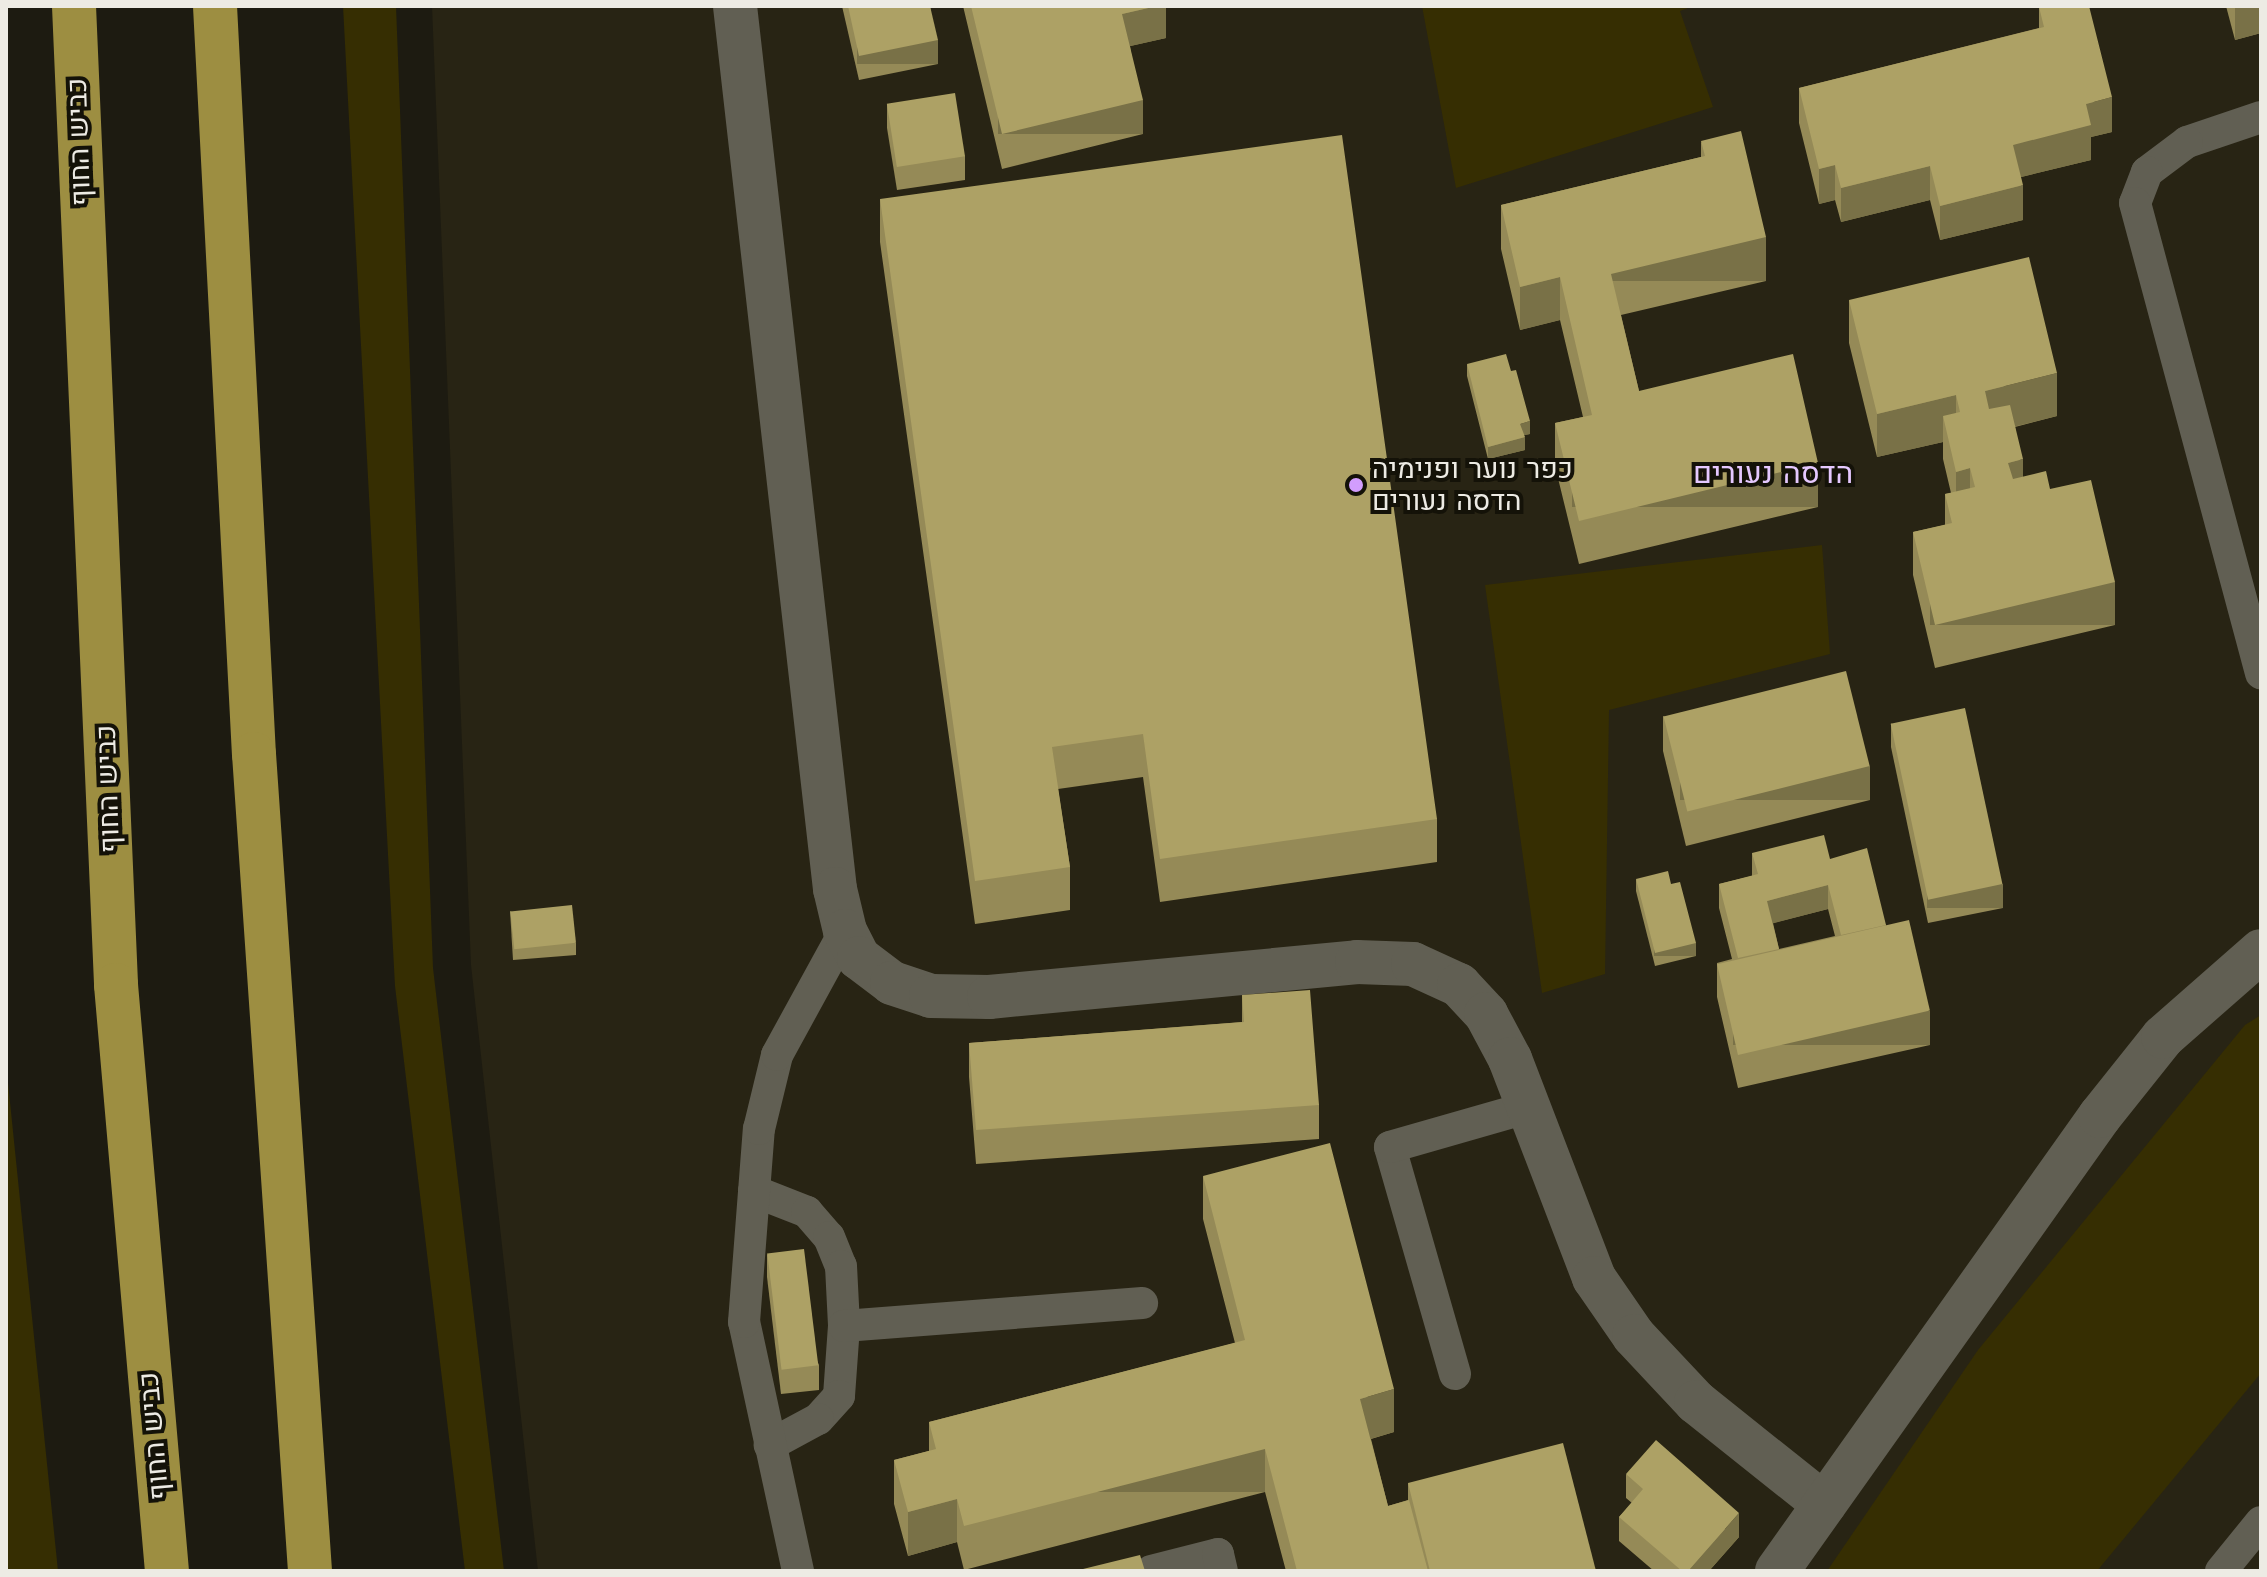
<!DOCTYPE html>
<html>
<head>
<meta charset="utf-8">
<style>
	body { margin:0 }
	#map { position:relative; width:2267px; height:1577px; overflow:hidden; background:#1d1b11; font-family:"Work Sans",Heebo,sans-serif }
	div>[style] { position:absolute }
	.built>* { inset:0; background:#282414 }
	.green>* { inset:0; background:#362e02 }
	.lane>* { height:32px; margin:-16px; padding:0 16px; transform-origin:16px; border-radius:16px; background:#615f53 }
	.street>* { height:44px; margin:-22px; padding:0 22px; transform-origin:22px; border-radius:22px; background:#615f53 }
	.highway>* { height:44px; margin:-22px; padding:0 22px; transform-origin:22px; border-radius:22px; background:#9d8e41 }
	.wall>* { inset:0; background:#958a57 }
	.shaded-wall>* { inset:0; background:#797147; transform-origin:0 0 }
	.building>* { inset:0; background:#ada165; transform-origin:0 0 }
	.dots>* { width:22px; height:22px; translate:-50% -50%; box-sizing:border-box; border:4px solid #141208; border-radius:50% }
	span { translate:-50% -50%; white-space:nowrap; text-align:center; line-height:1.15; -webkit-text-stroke:8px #141208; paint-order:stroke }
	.street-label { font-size:28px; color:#edebe4 }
	.poi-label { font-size:28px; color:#edebe4 }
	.left { translate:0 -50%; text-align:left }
	.neighbourhood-label { font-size:30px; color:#e5c8ff }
	.frame { position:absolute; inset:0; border:8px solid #edebe4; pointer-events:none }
</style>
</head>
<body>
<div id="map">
	<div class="built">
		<i style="clip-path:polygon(432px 6px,2261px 6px,2261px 1571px,538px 1571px,471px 965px)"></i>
	</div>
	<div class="green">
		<i style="clip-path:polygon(343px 6px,396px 6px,433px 968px,504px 1571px,465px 1571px,395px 986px)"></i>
		<i style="clip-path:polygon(1422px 6px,1693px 6px,1680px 11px,1713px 107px,1456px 188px)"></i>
		<i style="clip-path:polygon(1822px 545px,1830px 654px,1609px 710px,1605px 974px,1542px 993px,1485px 585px)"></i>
		<i style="clip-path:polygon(2261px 1015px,2261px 1373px,2097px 1571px,1827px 1571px,1978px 1350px,2245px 1025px)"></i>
		<i style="clip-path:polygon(6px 1063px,58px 1571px,6px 1571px)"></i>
	</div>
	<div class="lane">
		<i style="left:2261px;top:117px;width:78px;rotate:161.3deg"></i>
		<i style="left:2187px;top:142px;width:50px;rotate:143.1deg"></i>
		<i style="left:2147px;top:172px;width:33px;rotate:111deg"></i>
		<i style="left:2135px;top:203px;width:487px;rotate:75deg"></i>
		<i style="left:754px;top:1191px;width:57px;rotate:21.6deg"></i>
		<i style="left:807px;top:1212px;width:33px;rotate:49deg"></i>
		<i style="left:829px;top:1237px;width:31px;rotate:68deg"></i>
		<i style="left:841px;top:1266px;width:60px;rotate:87.1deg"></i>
		<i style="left:844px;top:1326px;width:70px;rotate:94.1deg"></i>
		<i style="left:839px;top:1396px;width:31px;rotate:132deg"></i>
		<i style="left:818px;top:1419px;width:55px;rotate:151.6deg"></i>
		<i style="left:844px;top:1326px;width:299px;rotate:-4.4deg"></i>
		<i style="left:1455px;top:1374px;width:236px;rotate:-106deg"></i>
		<i style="left:1390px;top:1147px;width:141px;rotate:-16deg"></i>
		<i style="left:798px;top:1571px;width:255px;rotate:-102.2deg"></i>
		<i style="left:744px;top:1322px;width:194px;rotate:-85.6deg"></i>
		<i style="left:759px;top:1129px;width:76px;rotate:-76.3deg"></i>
		<i style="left:777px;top:1055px;width:141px;rotate:-61.3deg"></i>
		<i style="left:1151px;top:1571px;width:69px;rotate:-14.2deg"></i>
		<i style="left:1218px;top:1554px;width:17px;rotate:77deg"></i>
		<i style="left:2221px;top:1571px;width:63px;rotate:-50.8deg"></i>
	</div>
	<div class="street">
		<i style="left:735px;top:6px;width:889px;rotate:83.54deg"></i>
		<i style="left:835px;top:889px;width:43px;rotate:76.6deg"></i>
		<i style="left:845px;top:931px;width:30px;rotate:63deg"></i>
		<i style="left:859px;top:958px;width:41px;rotate:37.1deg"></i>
		<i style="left:892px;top:983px;width:41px;rotate:18.4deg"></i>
		<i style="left:931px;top:996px;width:58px;rotate:1deg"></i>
		<i style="left:989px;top:997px;width:370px;rotate:-5.4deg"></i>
		<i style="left:1357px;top:962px;width:56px;rotate:2deg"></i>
		<i style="left:1413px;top:964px;width:51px;rotate:24.5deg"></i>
		<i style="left:1459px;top:985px;width:40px;rotate:47deg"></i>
		<i style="left:1486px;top:1014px;width:51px;rotate:61.9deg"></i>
		<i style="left:1510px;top:1059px;width:235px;rotate:69deg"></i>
		<i style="left:1594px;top:1278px;width:70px;rotate:55.4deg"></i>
		<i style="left:1634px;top:1336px;width:91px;rotate:46.8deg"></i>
		<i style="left:1696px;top:1402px;width:164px;rotate:38.6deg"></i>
		<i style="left:1777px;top:1571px;width:558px;rotate:-54.63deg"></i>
		<i style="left:2100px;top:1116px;width:101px;rotate:-51.4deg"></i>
		<i style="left:2163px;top:1037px;width:130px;rotate:-41.3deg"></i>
	</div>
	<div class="highway">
		<i style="left:74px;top:6px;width:980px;rotate:87.54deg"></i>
		<i style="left:116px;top:985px;width:588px;rotate:85.03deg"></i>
		<i style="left:215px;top:6px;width:749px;rotate:87.02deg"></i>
		<i style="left:254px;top:754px;width:819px;rotate:86.08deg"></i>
	</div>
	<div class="wall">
		<i style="clip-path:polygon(842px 6px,930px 6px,938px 64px,859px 80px)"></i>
		<i style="clip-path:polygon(963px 6px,1166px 6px,1166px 38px,1130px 46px,1143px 134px,1002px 169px)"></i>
		<i style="clip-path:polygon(2226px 6px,2261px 6px,2261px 33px,2235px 40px)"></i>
		<i style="clip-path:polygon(2039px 7px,2112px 132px,2091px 137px,2091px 160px,2021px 177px,2023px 220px,1940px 240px,1930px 200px,1841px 222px,1835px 200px,1819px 204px,1799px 123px,1799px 88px,2039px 28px)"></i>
		<i style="clip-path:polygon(887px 104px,965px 156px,965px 180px,897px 190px,887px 128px)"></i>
		<i style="clip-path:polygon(1701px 141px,1766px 281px,1621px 315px,1639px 391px,1818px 507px,1579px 564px,1555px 466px,1555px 423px,1583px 417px,1560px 320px,1520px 330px,1501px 249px,1501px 205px,1701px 157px)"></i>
		<i style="clip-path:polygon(880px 199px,1437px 819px,1437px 862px,1160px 902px,1143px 777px,1058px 789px,1070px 867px,1070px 910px,975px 924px,880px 242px)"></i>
		<i style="clip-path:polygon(1849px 300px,2057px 416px,2015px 427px,2023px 477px,2050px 489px,2115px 625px,1935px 668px,1913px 575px,1913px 532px,1945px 525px,1945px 494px,1951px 493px,1943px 459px,1943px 442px,1877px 457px,1849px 343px)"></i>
		<i style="clip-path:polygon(1467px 364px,1530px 434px,1524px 435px,1525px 450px,1488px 459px,1467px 376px)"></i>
		<i style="clip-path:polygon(1663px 716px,1870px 800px,1686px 846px,1663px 751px)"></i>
		<i style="clip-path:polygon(1891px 723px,2003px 908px,1928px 923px,1891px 747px)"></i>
		<i style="clip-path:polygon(evenodd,1752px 853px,1830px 859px,1886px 925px,1930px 1045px,1738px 1088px,1717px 997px,1717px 963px,1732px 959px,1719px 908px,1719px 884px,1752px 876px,1752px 853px,1828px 909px,1835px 936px,1779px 949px,1773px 923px,1828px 909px)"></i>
		<i style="clip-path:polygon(1636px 879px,1696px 956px,1655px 966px,1636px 891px)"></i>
		<i style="clip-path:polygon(510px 911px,576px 943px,576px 955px,513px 960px)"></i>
		<i style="clip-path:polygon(1242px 995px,1319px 1105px,1319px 1139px,976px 1164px,969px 1077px,969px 1043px,1242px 1022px)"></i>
		<i style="clip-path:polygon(1203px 1176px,1394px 1432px,1371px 1439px,1388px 1506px,1408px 1500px,1408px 1483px,1596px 1571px,1286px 1571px,1265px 1492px,964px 1570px,957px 1542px,908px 1556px,894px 1504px,894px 1460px,929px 1451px,929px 1422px,1235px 1343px,1203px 1219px)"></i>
		<i style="clip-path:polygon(767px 1253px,819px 1365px,819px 1390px,781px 1394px,767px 1277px)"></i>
		<i style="clip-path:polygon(1626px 1474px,1739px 1537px,1709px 1571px,1654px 1571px,1619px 1541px,1619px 1517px,1632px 1503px,1626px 1498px)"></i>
	</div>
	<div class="shaded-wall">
		<i style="clip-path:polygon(1157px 6px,1166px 6px,1166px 38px,1122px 48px,1122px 14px)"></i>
		<i style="clip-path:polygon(2235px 6px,2261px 6px,2261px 33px,2235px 40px)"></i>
		<i style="left:938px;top:40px;width:24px;height:81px;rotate:90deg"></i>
		<i style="clip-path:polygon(2112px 97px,2112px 132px,2091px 137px,2091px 160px,2013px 179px,2013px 145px,2086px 104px)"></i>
		<i style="left:1143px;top:100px;width:34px;height:145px;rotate:90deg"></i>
		<i style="clip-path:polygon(1835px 165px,1835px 200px,1819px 204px,1819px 169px)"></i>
		<i style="clip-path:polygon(1930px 166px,1930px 200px,1841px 222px,1841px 188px)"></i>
		<i style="clip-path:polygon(2023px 185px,2023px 220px,1940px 240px,1940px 206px)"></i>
		<i style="left:1766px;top:237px;width:44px;height:159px;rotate:90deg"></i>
		<i style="clip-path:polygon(1560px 277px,1560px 320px,1520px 330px,1520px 287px)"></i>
		<i style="clip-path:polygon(2057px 373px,2057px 416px,1985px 434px,1985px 391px)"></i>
		<i style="clip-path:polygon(1956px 395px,1956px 438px,1943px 416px,1943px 442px,1877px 457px,1877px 414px)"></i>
		<i style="clip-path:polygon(1530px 421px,1530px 434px,1520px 436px,1520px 424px)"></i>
		<i style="clip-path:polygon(1525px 437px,1525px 450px,1488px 459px,1488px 447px)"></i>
		<i style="clip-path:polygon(2023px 459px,2023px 502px,2008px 506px,2008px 463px)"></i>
		<i style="left:1818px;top:463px;width:44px;height:246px;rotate:90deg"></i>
		<i style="clip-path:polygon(1970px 468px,1970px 511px,1956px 515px,1956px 472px)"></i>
		<i style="left:2115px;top:582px;width:43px;height:185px;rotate:90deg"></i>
		<i style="left:1870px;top:766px;width:34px;height:190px;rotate:90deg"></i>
		<i style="left:2003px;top:884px;width:24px;height:76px;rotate:90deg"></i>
		<i style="clip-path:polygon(1828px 885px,1828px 909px,1767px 925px,1767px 901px)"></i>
		<i style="left:1696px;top:943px;width:13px;height:42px;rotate:90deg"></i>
		<i style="left:1930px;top:1011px;width:34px;height:197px;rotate:90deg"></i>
		<i style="clip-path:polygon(1394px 1389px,1394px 1432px,1360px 1442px,1360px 1399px)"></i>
		<i style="left:1265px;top:1449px;width:43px;height:311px;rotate:90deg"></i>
		<i style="clip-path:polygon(957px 1499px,957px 1542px,908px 1556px,908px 1512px)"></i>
		<i style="clip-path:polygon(1739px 1513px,1739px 1537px,1709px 1571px,1688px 1571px)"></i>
	</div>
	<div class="building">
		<i style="clip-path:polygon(848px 6px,930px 6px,938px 40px,859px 56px)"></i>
		<i style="clip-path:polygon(971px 6px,1157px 6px,1122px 14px,1143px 100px,1002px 134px)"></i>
		<i style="clip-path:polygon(2041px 6px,2089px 6px,2112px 97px,2086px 104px,2091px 125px,2013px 145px,2023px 185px,1940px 206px,1930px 166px,1841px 188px,1835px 165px,1819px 169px,1799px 88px,2044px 27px,2039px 7px)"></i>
		<i style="left:955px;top:93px;width:64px;height:69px;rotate:81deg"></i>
		<i style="clip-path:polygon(1741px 131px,1766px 237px,1611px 274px,1639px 391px,1793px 354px,1818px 463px,1579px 521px,1555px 423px,1592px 415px,1560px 277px,1520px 287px,1501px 205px,1705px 156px,1701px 141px)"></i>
		<i style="clip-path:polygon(1342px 135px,1437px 819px,1160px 859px,1143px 734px,1052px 747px,1070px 867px,975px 881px,880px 199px)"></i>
		<i style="clip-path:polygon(2029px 257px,2057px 373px,1985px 391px,1989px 409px,2010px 405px,2023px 459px,2008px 463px,2013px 479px,2046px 471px,2050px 489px,2091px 480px,2115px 582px,1935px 625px,1913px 532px,1952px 523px,1945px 494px,1975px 487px,1970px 468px,1956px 472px,1943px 416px,1960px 412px,1956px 395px,1877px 414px,1849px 300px)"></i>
		<i style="clip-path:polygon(1506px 354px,1511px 371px,1516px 370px,1530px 421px,1520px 424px,1525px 437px,1488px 447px,1467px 364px)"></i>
		<i style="left:1846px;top:671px;width:98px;height:188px;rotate:76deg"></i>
		<i style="left:1965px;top:708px;width:180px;height:76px;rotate:78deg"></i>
		<i style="clip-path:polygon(1824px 835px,1830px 859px,1867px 848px,1886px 925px,1841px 935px,1828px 885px,1767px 901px,1779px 949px,1738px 958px,1719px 884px,1758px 874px,1752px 853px)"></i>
		<i style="clip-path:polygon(1668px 871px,1671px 884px,1680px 882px,1696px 943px,1655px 953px,1636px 879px)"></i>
		<i style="left:572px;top:905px;width:38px;height:62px;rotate:84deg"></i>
		<i style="left:1909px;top:920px;width:93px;height:197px;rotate:77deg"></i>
		<i style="clip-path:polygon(1310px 990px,1319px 1105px,976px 1130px,969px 1043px,1244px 1022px,1242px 995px)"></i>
		<i style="clip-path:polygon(1330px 1143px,1394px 1389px,1360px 1399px,1388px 1506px,1409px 1500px,1428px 1571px,1297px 1571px,1265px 1449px,964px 1526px,957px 1499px,908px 1512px,894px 1460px,936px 1449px,929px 1422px,1245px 1340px,1203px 1176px)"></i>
		<i style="left:804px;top:1249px;width:117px;height:37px;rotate:83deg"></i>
		<i style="clip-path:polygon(1656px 1440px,1739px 1513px,1688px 1571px,1682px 1571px,1619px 1517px,1643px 1489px,1626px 1474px)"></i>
		<i style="clip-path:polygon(1563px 1443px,1596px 1571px,1430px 1571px,1408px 1483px)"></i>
		<i style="clip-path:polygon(1140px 1555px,1145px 1571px,1083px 1571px,1083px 1569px)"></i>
	</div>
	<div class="dots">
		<i style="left:1356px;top:485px;background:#d29dfd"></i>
	</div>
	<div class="street-label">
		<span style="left:79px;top:142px;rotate:-92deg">כביש החוף</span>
		<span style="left:108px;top:789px;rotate:-92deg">כביש החוף</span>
		<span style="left:154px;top:1436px;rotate:-95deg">כביש החוף</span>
	</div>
	<div class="poi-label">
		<span class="left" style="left:1372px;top:485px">כפר נוער ופנימיה<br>הדסה נעורים</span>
	</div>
	<div class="neighbourhood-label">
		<span style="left:1773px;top:473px">הדסה נעורים</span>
	</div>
	<div class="frame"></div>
</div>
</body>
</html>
